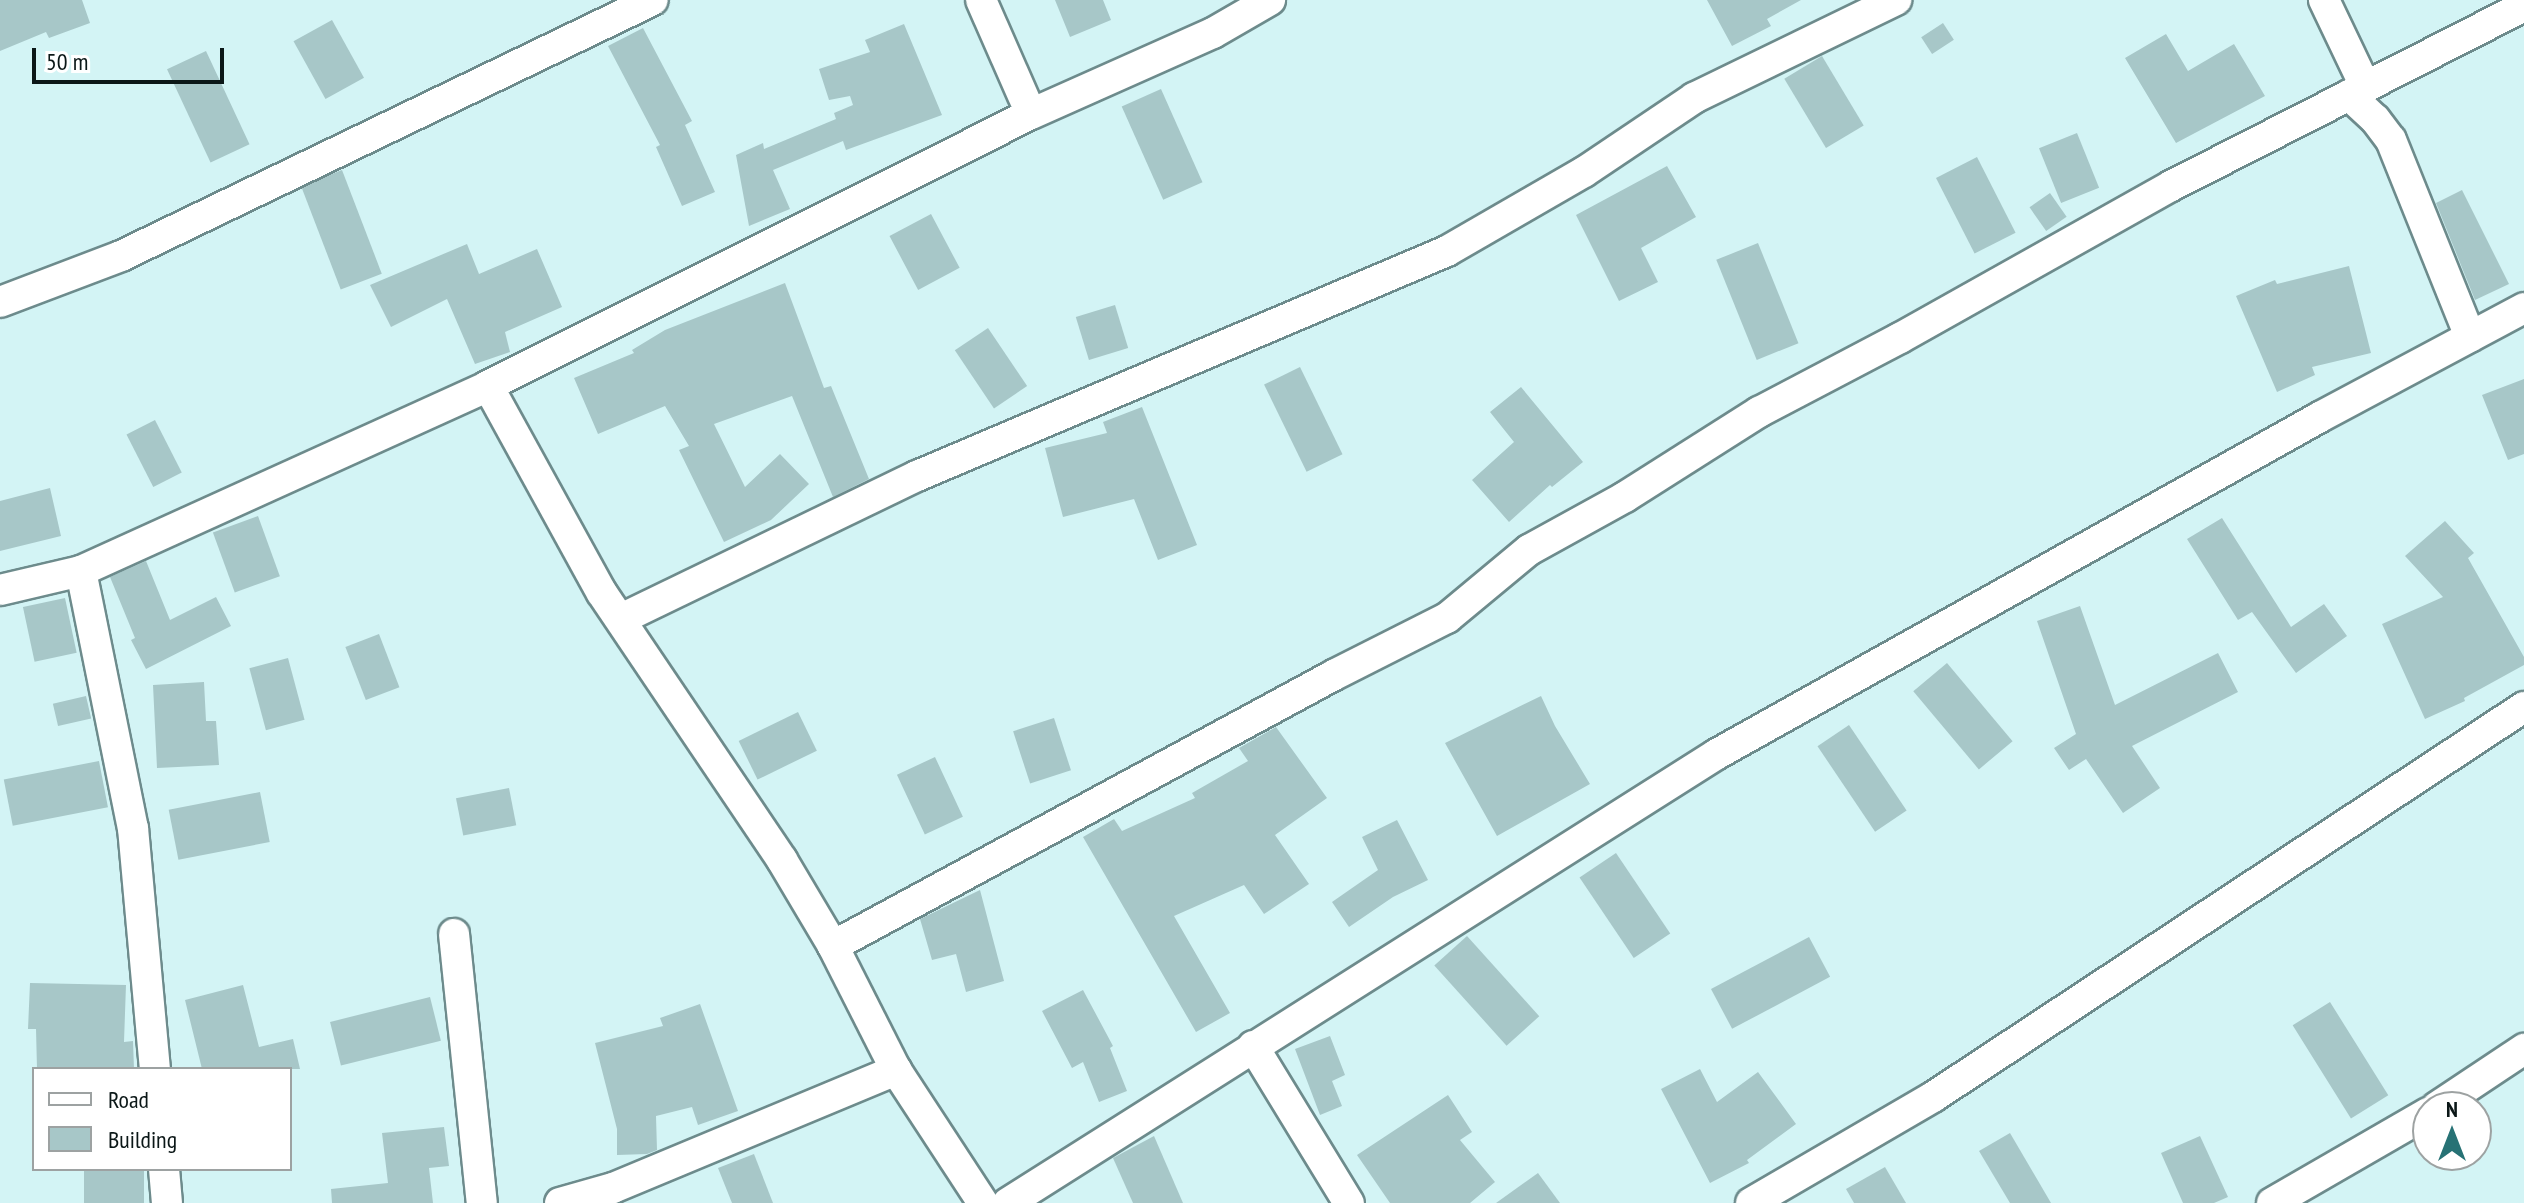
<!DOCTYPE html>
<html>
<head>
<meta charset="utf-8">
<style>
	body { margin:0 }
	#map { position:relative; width:2524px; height:1203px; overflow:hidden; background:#d3f4f5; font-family:"PT Sans Narrow",sans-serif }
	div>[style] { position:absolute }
	.building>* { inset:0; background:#a7c7c8; transform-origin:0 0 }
	.roads { filter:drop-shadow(2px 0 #6d8b8c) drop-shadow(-2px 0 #6d8b8c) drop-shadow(0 2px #6d8b8c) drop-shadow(0 -2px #6d8b8c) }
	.minor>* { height:30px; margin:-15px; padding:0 15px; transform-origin:15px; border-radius:15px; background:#fff }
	span { translate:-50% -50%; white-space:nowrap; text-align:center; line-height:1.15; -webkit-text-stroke:7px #fff; paint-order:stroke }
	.legend { position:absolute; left:32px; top:1067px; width:260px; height:104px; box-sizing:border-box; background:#fff; border:2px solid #9da2a2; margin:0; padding:10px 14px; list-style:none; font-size:24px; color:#0b1717 }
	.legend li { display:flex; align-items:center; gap:16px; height:40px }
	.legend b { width:40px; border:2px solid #9da2a2 }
	.north { position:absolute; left:2412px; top:1091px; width:80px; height:80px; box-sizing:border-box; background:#fff; border:2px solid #9da2a2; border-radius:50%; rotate:0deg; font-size:22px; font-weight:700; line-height:32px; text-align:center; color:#0b1717 }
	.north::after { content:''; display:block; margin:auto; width:28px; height:36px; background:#277275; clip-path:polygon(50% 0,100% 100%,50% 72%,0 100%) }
	.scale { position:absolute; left:32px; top:48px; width:192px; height:36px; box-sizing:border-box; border:4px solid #0b1717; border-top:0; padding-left:10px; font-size:24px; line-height:28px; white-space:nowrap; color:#0b1717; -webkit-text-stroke:6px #fff; paint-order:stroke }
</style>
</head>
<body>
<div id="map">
	<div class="building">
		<i style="clip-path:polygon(0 0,82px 0,90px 23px,49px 38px,46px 32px,0 51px)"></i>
		<i style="clip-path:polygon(1055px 0,1103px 0,1111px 20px,1070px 37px)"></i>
		<i style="clip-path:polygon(1707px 0,1801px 0,1767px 19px,1771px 26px,1732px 46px)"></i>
		<i style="left:332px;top:20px;width:66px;height:44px;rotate:61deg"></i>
		<i style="left:1943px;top:23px;width:20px;height:26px;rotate:57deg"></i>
		<i style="clip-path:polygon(904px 24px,942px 115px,846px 150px,843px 141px,773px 170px,790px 209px,749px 226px,736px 155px,763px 143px,764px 149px,836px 119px,834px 113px,853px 105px,850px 96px,829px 100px,819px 69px,870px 52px,865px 40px)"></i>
		<i style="clip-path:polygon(643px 28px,692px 121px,685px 125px,715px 192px,682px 206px,656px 147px,660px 145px,608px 46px)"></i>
		<i style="clip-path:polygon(2166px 34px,2188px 71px,2234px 44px,2265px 96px,2176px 143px,2125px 58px)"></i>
		<i style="left:206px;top:51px;width:103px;height:43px;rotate:65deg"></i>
		<i style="left:1822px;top:56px;width:81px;height:44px;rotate:59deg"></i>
		<i style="left:1161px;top:89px;width:102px;height:43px;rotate:66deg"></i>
		<i style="left:2077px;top:133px;width:59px;height:41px;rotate:68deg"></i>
		<i style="left:1977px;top:157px;width:85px;height:46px;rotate:63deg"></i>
		<i style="clip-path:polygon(1667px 166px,1696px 217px,1641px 248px,1658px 282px,1619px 301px,1576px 215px)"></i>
		<i style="left:342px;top:170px;width:111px;height:44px;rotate:69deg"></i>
		<i style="clip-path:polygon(2462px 190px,2509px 284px,2475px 300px,2436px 203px)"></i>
		<i style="left:2050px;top:193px;width:29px;height:25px;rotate:55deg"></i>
		<i style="left:931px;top:214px;width:61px;height:47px;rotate:62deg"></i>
		<i style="left:1758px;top:243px;width:108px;height:45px;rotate:68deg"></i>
		<i style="clip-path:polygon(467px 244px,479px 274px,537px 249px,562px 307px,505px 332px,510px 352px,475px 364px,447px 299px,391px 327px,370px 285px)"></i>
		<i style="clip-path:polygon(2349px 266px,2371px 353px,2312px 367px,2315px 375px,2277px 392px,2236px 296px,2275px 280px,2277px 284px)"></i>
		<i style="clip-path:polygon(785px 283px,824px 388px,831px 386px,869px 479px,833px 497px,792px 396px,714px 424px,745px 487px,780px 454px,809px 484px,771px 520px,724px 542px,679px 450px,689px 446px,665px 406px,598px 434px,574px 378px,634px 353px,632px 350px,665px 330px)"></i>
		<i style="left:1115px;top:305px;width:45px;height:41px;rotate:73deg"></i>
		<i style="left:988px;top:328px;width:70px;height:40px;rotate:56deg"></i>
		<i style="left:1300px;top:367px;width:97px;height:40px;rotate:64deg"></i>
		<i style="clip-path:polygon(2524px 379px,2524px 454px,2508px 460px,2482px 395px)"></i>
		<i style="clip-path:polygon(1521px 387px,1583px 462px,1552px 487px,1550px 485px,1509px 522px,1472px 480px,1514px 442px,1490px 412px)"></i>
		<i style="clip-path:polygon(1142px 407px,1197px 545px,1158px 560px,1134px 499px,1063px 517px,1045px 448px,1107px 433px,1103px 422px)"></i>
		<i style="left:155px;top:420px;width:59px;height:32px;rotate:63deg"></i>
		<i style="clip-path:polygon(50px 488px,61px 536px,0 551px,0 501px)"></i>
		<i style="left:258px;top:516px;width:64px;height:48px;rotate:70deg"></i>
		<i style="clip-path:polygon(2222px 518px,2291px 627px,2324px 604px,2347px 636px,2296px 673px,2252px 612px,2238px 620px,2187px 539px)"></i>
		<i style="clip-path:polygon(2445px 521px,2474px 553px,2468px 558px,2524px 657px,2524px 665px,2464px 698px,2465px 701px,2425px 719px,2382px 624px,2443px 597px,2405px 556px)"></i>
		<i style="clip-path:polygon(146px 561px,170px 620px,216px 597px,231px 626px,146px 669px,131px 640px,135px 638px,110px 577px)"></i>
		<i style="left:65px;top:598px;width:56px;height:43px;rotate:78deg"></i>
		<i style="clip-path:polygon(2080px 606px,2115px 705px,2218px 653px,2238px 692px,2132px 746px,2160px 788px,2123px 813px,2086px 759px,2069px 770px,2054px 748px,2076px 734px,2037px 621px)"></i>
		<i style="left:379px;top:634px;width:57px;height:36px;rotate:69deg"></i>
		<i style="left:288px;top:658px;width:64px;height:40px;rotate:75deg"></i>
		<i style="left:1947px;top:663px;width:102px;height:44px;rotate:50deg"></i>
		<i style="clip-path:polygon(204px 682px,206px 721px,216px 721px,219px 765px,157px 768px,153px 685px)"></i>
		<i style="left:86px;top:696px;width:23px;height:34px;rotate:77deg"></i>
		<i style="clip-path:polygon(1541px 696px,1555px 726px,1590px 784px,1497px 836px,1445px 743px)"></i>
		<i style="left:798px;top:712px;width:43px;height:66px;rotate:64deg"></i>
		<i style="left:1054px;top:718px;width:55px;height:43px;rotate:72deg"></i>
		<i style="left:1849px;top:725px;width:103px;height:38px;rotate:56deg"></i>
		<i style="clip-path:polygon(1276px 727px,1327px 798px,1275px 835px,1309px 884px,1264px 914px,1244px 885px,1174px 916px,1230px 1013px,1196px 1032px,1083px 837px,1114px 819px,1122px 831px,1195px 798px,1192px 793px,1248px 761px,1239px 748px)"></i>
		<i style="left:935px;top:757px;width:66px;height:42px;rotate:65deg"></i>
		<i style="left:99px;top:761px;width:47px;height:97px;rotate:79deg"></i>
		<i style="left:509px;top:788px;width:38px;height:54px;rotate:79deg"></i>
		<i style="left:260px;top:792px;width:51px;height:93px;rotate:79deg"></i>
		<i style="clip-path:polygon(1397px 820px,1428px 880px,1393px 897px,1349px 927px,1332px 902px,1378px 870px,1362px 837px)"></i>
		<i style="left:1616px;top:853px;width:97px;height:44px;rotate:56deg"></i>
		<i style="clip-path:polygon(980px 890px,1004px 981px,966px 992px,956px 954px,932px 960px,920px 919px)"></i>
		<i style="left:1467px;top:936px;width:108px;height:44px;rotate:48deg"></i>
		<i style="left:1809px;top:937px;width:45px;height:111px;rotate:62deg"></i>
		<i style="clip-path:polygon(30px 983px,126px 985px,124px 1042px,133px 1041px,134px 1069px,37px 1069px,36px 1029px,28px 1029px)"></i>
		<i style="clip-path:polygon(243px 985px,259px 1047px,293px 1039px,300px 1069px,202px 1069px,185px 1000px)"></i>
		<i style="clip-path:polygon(1083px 990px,1113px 1046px,1110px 1048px,1127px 1091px,1099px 1102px,1083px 1062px,1072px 1068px,1042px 1011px)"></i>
		<i style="left:430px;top:997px;width:45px;height:103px;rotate:76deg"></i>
		<i style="left:2330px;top:1002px;width:110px;height:44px;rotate:58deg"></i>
		<i style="clip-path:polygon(700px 1004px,738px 1111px,698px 1125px,692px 1107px,656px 1116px,657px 1150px,647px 1154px,617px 1155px,617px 1129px,595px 1043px,663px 1026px,660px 1018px)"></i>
		<i style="clip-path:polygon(1330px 1036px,1345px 1075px,1332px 1081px,1342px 1106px,1320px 1115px,1295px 1049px)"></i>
		<i style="clip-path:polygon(1700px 1069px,1717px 1102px,1758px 1072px,1796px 1124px,1747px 1160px,1749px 1163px,1710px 1183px,1661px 1089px)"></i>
		<i style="clip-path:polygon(1448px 1095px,1472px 1132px,1460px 1140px,1495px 1182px,1470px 1203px,1390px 1203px,1357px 1155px)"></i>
		<i style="clip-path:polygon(444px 1127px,449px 1166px,429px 1168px,433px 1203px,332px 1203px,331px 1189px,388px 1183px,382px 1133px)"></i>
		<i style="clip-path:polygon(2010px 1133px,2051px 1203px,2010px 1203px,1979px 1151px)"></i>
		<i style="clip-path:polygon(1154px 1136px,1183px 1203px,1133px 1203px,1113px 1158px)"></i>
		<i style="clip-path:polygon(2200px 1136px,2228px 1197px,2214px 1203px,2183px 1203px,2161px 1153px)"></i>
		<i style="clip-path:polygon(754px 1154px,773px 1203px,732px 1203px,718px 1168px)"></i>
		<i style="clip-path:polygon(1885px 1167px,1906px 1203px,1854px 1203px,1846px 1189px)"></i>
		<i style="left:84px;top:1169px;width:60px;height:34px"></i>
		<i style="clip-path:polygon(1538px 1173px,1560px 1203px,1496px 1203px)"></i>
	</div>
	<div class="roads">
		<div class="minor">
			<i style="left:981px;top:0;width:124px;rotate:66.3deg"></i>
			<i style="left:2324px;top:0;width:95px;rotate:64.5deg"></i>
			<i style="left:2349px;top:95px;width:35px;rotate:43deg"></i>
			<i style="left:2375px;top:119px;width:26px;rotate:53deg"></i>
			<i style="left:2391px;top:140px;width:212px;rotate:68.1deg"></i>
			<i style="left:0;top:302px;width:129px;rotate:-20.8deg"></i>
			<i style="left:121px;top:256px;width:590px;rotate:-25.7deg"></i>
			<i style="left:488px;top:386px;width:236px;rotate:61.2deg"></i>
			<i style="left:602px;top:593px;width:322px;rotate:56deg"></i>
			<i style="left:782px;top:860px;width:100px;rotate:59.3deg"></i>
			<i style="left:833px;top:946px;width:139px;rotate:63.1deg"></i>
			<i style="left:896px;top:1070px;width:159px;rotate:56.8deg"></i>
			<i style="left:81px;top:571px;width:262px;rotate:78.6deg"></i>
			<i style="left:133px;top:828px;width:242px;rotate:84.8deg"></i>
			<i style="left:0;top:590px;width:83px;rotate:-13.2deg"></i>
			<i style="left:81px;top:571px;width:447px;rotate:-24.4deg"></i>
			<i style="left:488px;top:386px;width:607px;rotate:-26.61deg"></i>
			<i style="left:1031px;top:114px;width:199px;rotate:-24deg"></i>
			<i style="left:1213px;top:33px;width:66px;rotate:-30.1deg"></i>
			<i style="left:621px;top:619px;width:329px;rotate:-25.8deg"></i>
			<i style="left:917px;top:476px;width:576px;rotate:-23deg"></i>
			<i style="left:1447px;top:251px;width:158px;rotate:-30deg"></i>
			<i style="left:1584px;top:172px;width:133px;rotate:-33.9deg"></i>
			<i style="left:1694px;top:98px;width:225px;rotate:-25.9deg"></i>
			<i style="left:454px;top:934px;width:270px;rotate:84.1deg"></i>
			<i style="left:833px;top:946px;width:570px;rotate:-28.41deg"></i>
			<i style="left:1334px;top:675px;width:127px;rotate:-26.8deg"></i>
			<i style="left:1447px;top:618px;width:107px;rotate:-39.7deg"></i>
			<i style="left:1529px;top:550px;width:110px;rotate:-28.9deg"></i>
			<i style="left:1625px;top:497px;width:159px;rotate:-32.4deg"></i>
			<i style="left:1759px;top:412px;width:159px;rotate:-27.7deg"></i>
			<i style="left:1900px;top:338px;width:311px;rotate:-29.3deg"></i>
			<i style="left:2171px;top:186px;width:396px;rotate:-27deg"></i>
			<i style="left:1253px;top:1046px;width:184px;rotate:58.6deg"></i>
			<i style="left:2437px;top:1107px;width:105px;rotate:-33.7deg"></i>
			<i style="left:164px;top:1169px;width:34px;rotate:85deg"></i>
			<i style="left:560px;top:1203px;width:55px;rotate:-15.8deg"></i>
			<i style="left:613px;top:1188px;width:307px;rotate:-22.6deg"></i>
			<i style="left:1008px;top:1203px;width:839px;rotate:-32.35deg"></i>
			<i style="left:1717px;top:754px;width:691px;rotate:-29.2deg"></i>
			<i style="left:2320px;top:417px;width:231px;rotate:-28.1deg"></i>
			<i style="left:1751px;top:1203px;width:211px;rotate:-30.2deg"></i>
			<i style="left:1933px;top:1097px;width:708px;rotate:-33.42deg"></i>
			<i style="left:2272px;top:1203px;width:180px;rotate:-30deg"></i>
		</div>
	</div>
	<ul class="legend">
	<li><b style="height:10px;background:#fff"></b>Road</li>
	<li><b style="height:22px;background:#a7c7c8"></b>Building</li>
	</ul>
	<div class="north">N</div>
	<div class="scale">50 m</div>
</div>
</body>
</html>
